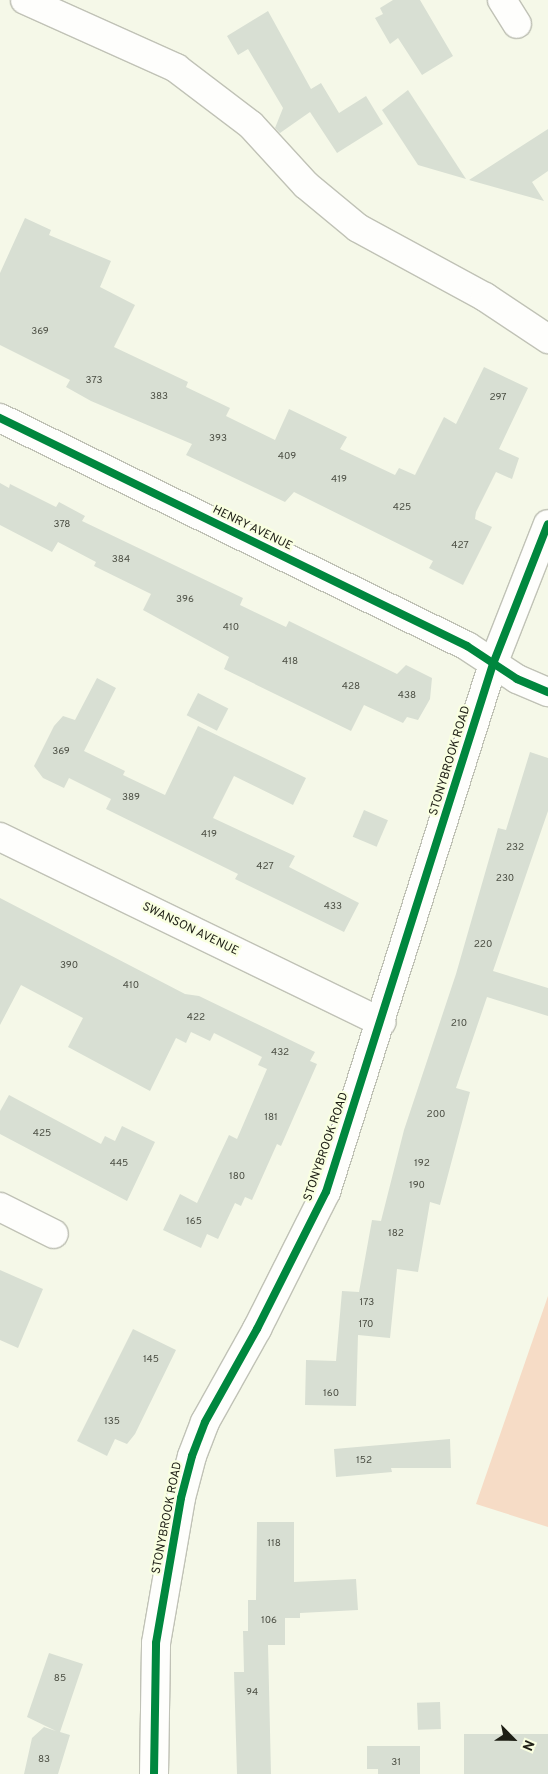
<!DOCTYPE html>
<html>
<head>
<meta charset="utf-8">
<style>
	body { margin:0 }
	#map { position:relative; width:548px; height:1774px; overflow:hidden; background:#f5f8e8; font-family:Overpass,sans-serif }
	div>[style] { position:absolute }
	.green>* { inset:0; background:#f6dcc6 }
	.building>* { inset:0; background:#d8dfd3; transform-origin:0 0 }
	.roads { filter:drop-shadow(1px 0 #c0c2b6) drop-shadow(-1px 0 #c0c2b6) drop-shadow(0 1px #c0c2b6) drop-shadow(0 -1px #c0c2b6) }
	.minor>* { height:28px; margin:-14px; padding:0 14px; transform-origin:14px; border-radius:14px; background:#fefefc }
	.cycleway>* { height:8px; margin:-4px; padding:0 4px; transform-origin:4px; border-radius:4px; background:#00873e }
	span { translate:-50% -50%; white-space:nowrap; text-align:center; line-height:1.15; -webkit-text-stroke:4.5px #f9ffe1; paint-order:stroke }
	.number-label { font-size:10px; color:#4c4f44 }
	.number-label span { -webkit-text-stroke-width:0 }
	.street-label { font-size:12px; color:#1e1f15 }
	.north { position:absolute; left:488px; top:1714px; width:50px; height:50px; -webkit-text-stroke:4px #f9ffe1; paint-order:stroke; rotate:113deg; font-size:14px; font-weight:700; line-height:20px; text-align:center; color:#1e1f15 }
	.north::after { content:''; display:block; margin:auto; width:18px; height:22px; background:#1e1f15; clip-path:polygon(50% 0,100% 100%,50% 72%,0 100%) }
</style>
</head>
<body>
<div id="map">
	<div class="green">
		<i style="clip-path:polygon(548px 1296px,548px 1527px,476px 1504px)"></i>
	</div>
	<div class="building">
		<i style="clip-path:polygon(393px 0,420px 0,453px 56px,422px 75px,398px 38px,390px 44px,375px 18px,383px 14px,380px 8px)"></i>
		<i style="clip-path:polygon(268px 11px,311px 89px,321px 83px,339px 113px,366px 96px,383px 124px,337px 153px,310px 112px,280px 133px,275px 128px,283px 108px,248px 49px,238px 55px,227px 36px)"></i>
		<i style="clip-path:polygon(408px 90px,466px 179px,418px 165px,382px 110px)"></i>
		<i style="clip-path:polygon(548px 129px,548px 171px,532px 182px,544px 201px,469px 180px)"></i>
		<i style="clip-path:polygon(25px 218px,51px 230px,49px 235px,111px 261px,100px 287px,135px 305px,114px 347px,188px 382px,186px 387px,230px 408px,226px 416px,275px 440px,289px 409px,347px 437px,340px 449px,395px 475px,399px 468px,415px 475px,444px 417px,456px 424px,484px 367px,528px 388px,499px 449px,519px 458px,512px 479px,496px 472px,476px 512px,475px 519px,492px 527px,463px 585px,429px 568px,433px 561px,294px 492px,285px 502px,186px 455px,192px 444px,91px 401px,66px 387px,70px 380px,0 345px,0 273px)"></i>
		<i style="clip-path:polygon(0 483px,9px 488px,10px 484px,56px 507px,59px 502px,85px 516px,82px 521px,243px 598px,240px 605px,286px 627px,289px 621px,397px 674px,406px 665px,432px 678px,430px 699px,418px 720px,407px 717px,403px 723px,364px 705px,351px 731px,224px 669px,229px 657px,143px 610px,151px 594px,94px 566px,96px 562px,58px 542px,52px 552px,0 525px)"></i>
		<i style="clip-path:polygon(97px 678px,116px 688px,84px 751px,125px 771px,123px 775px,165px 795px,198px 726px,306px 778px,293px 805px,234px 776px,213px 818px,295px 856px,289px 867px,359px 903px,344px 932px,235px 879px,238px 874px,106px 809px,111px 799px,69px 778px,64px 788px,43px 778px,34px 766px,54px 726px,63px 716px,75px 720px)"></i>
		<i style="left:198px;top:693px;width:34px;height:25px;rotate:27deg"></i>
		<i style="clip-path:polygon(530px 752px,548px 758px,548px 811px,493px 971px,548px 988px,548px 1016px,487px 997px,456px 1088px,470px 1092px,440px 1205px,430px 1202px,418px 1272px,397px 1269px,390px 1338px,358px 1335px,356px 1406px,305px 1405px,306px 1360px,336px 1361px,342px 1291px,359px 1292px,372px 1220px,381px 1221px,404px 1130px,456px 974px,498px 828px,506px 830px)"></i>
		<i style="left:364px;top:810px;width:26px;height:29px;rotate:23deg"></i>
		<i style="clip-path:polygon(0 898px,185px 994px,199px 996px,315px 1052px,310px 1061px,317px 1064px,281px 1146px,277px 1144px,252px 1200px,245px 1197px,241px 1206px,235px 1203px,218px 1239px,207px 1234px,201px 1248px,163px 1230px,180px 1194px,197px 1203px,229px 1135px,237px 1139px,267px 1069px,258px 1065px,262px 1057px,214px 1033px,210px 1041px,191px 1032px,186px 1043px,176px 1038px,150px 1091px,68px 1047px,83px 1018px,21px 985px,0 1025px)"></i>
		<i style="clip-path:polygon(9px 1095px,101px 1144px,105px 1136px,115px 1141px,122px 1126px,155px 1142px,127px 1201px,0 1134px,0 1111px)"></i>
		<i style="clip-path:polygon(0 1270px,43px 1289px,18px 1348px,0 1340px)"></i>
		<i style="clip-path:polygon(133px 1329px,176px 1350px,135px 1434px,127px 1444px,115px 1439px,107px 1456px,77px 1441px)"></i>
		<i style="clip-path:polygon(450px 1439px,451px 1468px,391px 1468px,392px 1472px,336px 1477px,334px 1449px)"></i>
		<i style="clip-path:polygon(257px 1522px,294px 1522px,294px 1582px,356px 1579px,358px 1610px,300px 1613px,300px 1618px,285px 1618px,285px 1645px,268px 1645px,271px 1774px,237px 1774px,234px 1672px,244px 1672px,243px 1631px,248px 1631px,248px 1600px,256px 1600px)"></i>
		<i style="clip-path:polygon(49px 1653px,83px 1664px,60px 1732px,70px 1735px,58px 1774px,24px 1774px,32px 1738px,44px 1727px,56px 1731px,27px 1717px)"></i>
		<i style="left:440px;top:1702px;width:27px;height:23px;rotate:88deg"></i>
		<i style="left:548px;top:1734px;width:40px;height:84px;rotate:90deg"></i>
		<i style="clip-path:polygon(367px 1746px,420px 1746px,420px 1774px,378px 1774px,378px 1769px,367px 1769px)"></i>
	</div>
	<div class="roads">
		<div class="minor">
			<i style="left:25px;top:0;width:166px;rotate:24.2deg"></i>
			<i style="left:176px;top:68px;width:94px;rotate:37.2deg"></i>
			<i style="left:251px;top:125px;width:81px;rotate:47.5deg"></i>
			<i style="left:306px;top:185px;width:67px;rotate:39.6deg"></i>
			<i style="left:358px;top:228px;width:145px;rotate:28.5deg"></i>
			<i style="left:485px;top:297px;width:76px;rotate:33.7deg"></i>
			<i style="left:502px;top:0;width:28px;rotate:58deg"></i>
			<i style="left:0;top:418px;width:520px;rotate:26.02deg"></i>
			<i style="left:467px;top:646px;width:60px;rotate:33.4deg"></i>
			<i style="left:517px;top:679px;width:34px;rotate:23deg"></i>
			<i style="left:0;top:837px;width:424px;rotate:25.9deg"></i>
			<i style="left:0;top:1207px;width:60px;rotate:26.6deg"></i>
			<i style="left:154px;top:1774px;width:131px;rotate:-89.1deg"></i>
			<i style="left:156px;top:1643px;width:147px;rotate:-80.2deg"></i>
			<i style="left:181px;top:1498px;width:43px;rotate:-75.3deg"></i>
			<i style="left:192px;top:1456px;width:36px;rotate:-69deg"></i>
			<i style="left:205px;top:1422px;width:107px;rotate:-60.8deg"></i>
			<i style="left:257px;top:1329px;width:153px;rotate:-63.3deg"></i>
			<i style="left:326px;top:1192px;width:554px;rotate:-72.45deg"></i>
			<i style="left:493px;top:664px;width:150px;rotate:-68.6deg"></i>
		</div>
	</div>
	<div class="cycleway">
		<i style="left:0;top:418px;width:520px;rotate:26.02deg"></i>
		<i style="left:467px;top:646px;width:60px;rotate:33.4deg"></i>
		<i style="left:517px;top:679px;width:34px;rotate:23deg"></i>
		<i style="left:154px;top:1774px;width:131px;rotate:-89.1deg"></i>
		<i style="left:156px;top:1643px;width:147px;rotate:-80.2deg"></i>
		<i style="left:181px;top:1498px;width:43px;rotate:-75.3deg"></i>
		<i style="left:192px;top:1456px;width:36px;rotate:-69deg"></i>
		<i style="left:205px;top:1422px;width:107px;rotate:-60.8deg"></i>
		<i style="left:257px;top:1329px;width:153px;rotate:-63.3deg"></i>
		<i style="left:326px;top:1192px;width:554px;rotate:-72.45deg"></i>
		<i style="left:493px;top:664px;width:150px;rotate:-68.6deg"></i>
	</div>
	<div class="number-label">
		<span style="left:40px;top:332px">369</span>
		<span style="left:94px;top:381px">373</span>
		<span style="left:159px;top:397px">383</span>
		<span style="left:498px;top:398px">297</span>
		<span style="left:218px;top:439px">393</span>
		<span style="left:287px;top:457px">409</span>
		<span style="left:339px;top:480px">419</span>
		<span style="left:402px;top:508px">425</span>
		<span style="left:62px;top:525px">378</span>
		<span style="left:460px;top:546px">427</span>
		<span style="left:121px;top:560px">384</span>
		<span style="left:185px;top:600px">396</span>
		<span style="left:231px;top:628px">410</span>
		<span style="left:290px;top:662px">418</span>
		<span style="left:351px;top:687px">428</span>
		<span style="left:407px;top:696px">438</span>
		<span style="left:61px;top:752px">369</span>
		<span style="left:131px;top:798px">389</span>
		<span style="left:209px;top:835px">419</span>
		<span style="left:515px;top:848px">232</span>
		<span style="left:265px;top:867px">427</span>
		<span style="left:505px;top:879px">230</span>
		<span style="left:333px;top:907px">433</span>
		<span style="left:483px;top:945px">220</span>
		<span style="left:69px;top:966px">390</span>
		<span style="left:131px;top:986px">410</span>
		<span style="left:196px;top:1018px">422</span>
		<span style="left:459px;top:1024px">210</span>
		<span style="left:280px;top:1053px">432</span>
		<span style="left:436px;top:1115px">200</span>
		<span style="left:271px;top:1118px">181</span>
		<span style="left:42px;top:1134px">425</span>
		<span style="left:119px;top:1164px">445</span>
		<span style="left:422px;top:1164px">192</span>
		<span style="left:237px;top:1177px">180</span>
		<span style="left:417px;top:1186px">190</span>
		<span style="left:194px;top:1222px">165</span>
		<span style="left:396px;top:1234px">182</span>
		<span style="left:367px;top:1303px">173</span>
		<span style="left:366px;top:1325px">170</span>
		<span style="left:151px;top:1360px">145</span>
		<span style="left:331px;top:1394px">160</span>
		<span style="left:112px;top:1422px">135</span>
		<span style="left:364px;top:1461px">152</span>
		<span style="left:274px;top:1544px">118</span>
		<span style="left:269px;top:1621px">106</span>
		<span style="left:60px;top:1679px">85</span>
		<span style="left:252px;top:1693px">94</span>
		<span style="left:44px;top:1760px">83</span>
		<span style="left:396px;top:1763px">31</span>
	</div>
	<div class="street-label">
		<span style="left:252px;top:529px;rotate:26deg">HENRY AVENUE</span>
		<span style="left:451px;top:761px;rotate:-73deg">STONYBROOK ROAD</span>
		<span style="left:190px;top:930px;rotate:26deg">SWANSON AVENUE</span>
		<span style="left:327px;top:1147px;rotate:-71deg">STONYBROOK ROAD</span>
		<span style="left:168px;top:1518px;rotate:-79deg">STONYBROOK ROAD</span>
	</div>
	<div class="north">N</div>
</div>
</body>
</html>
